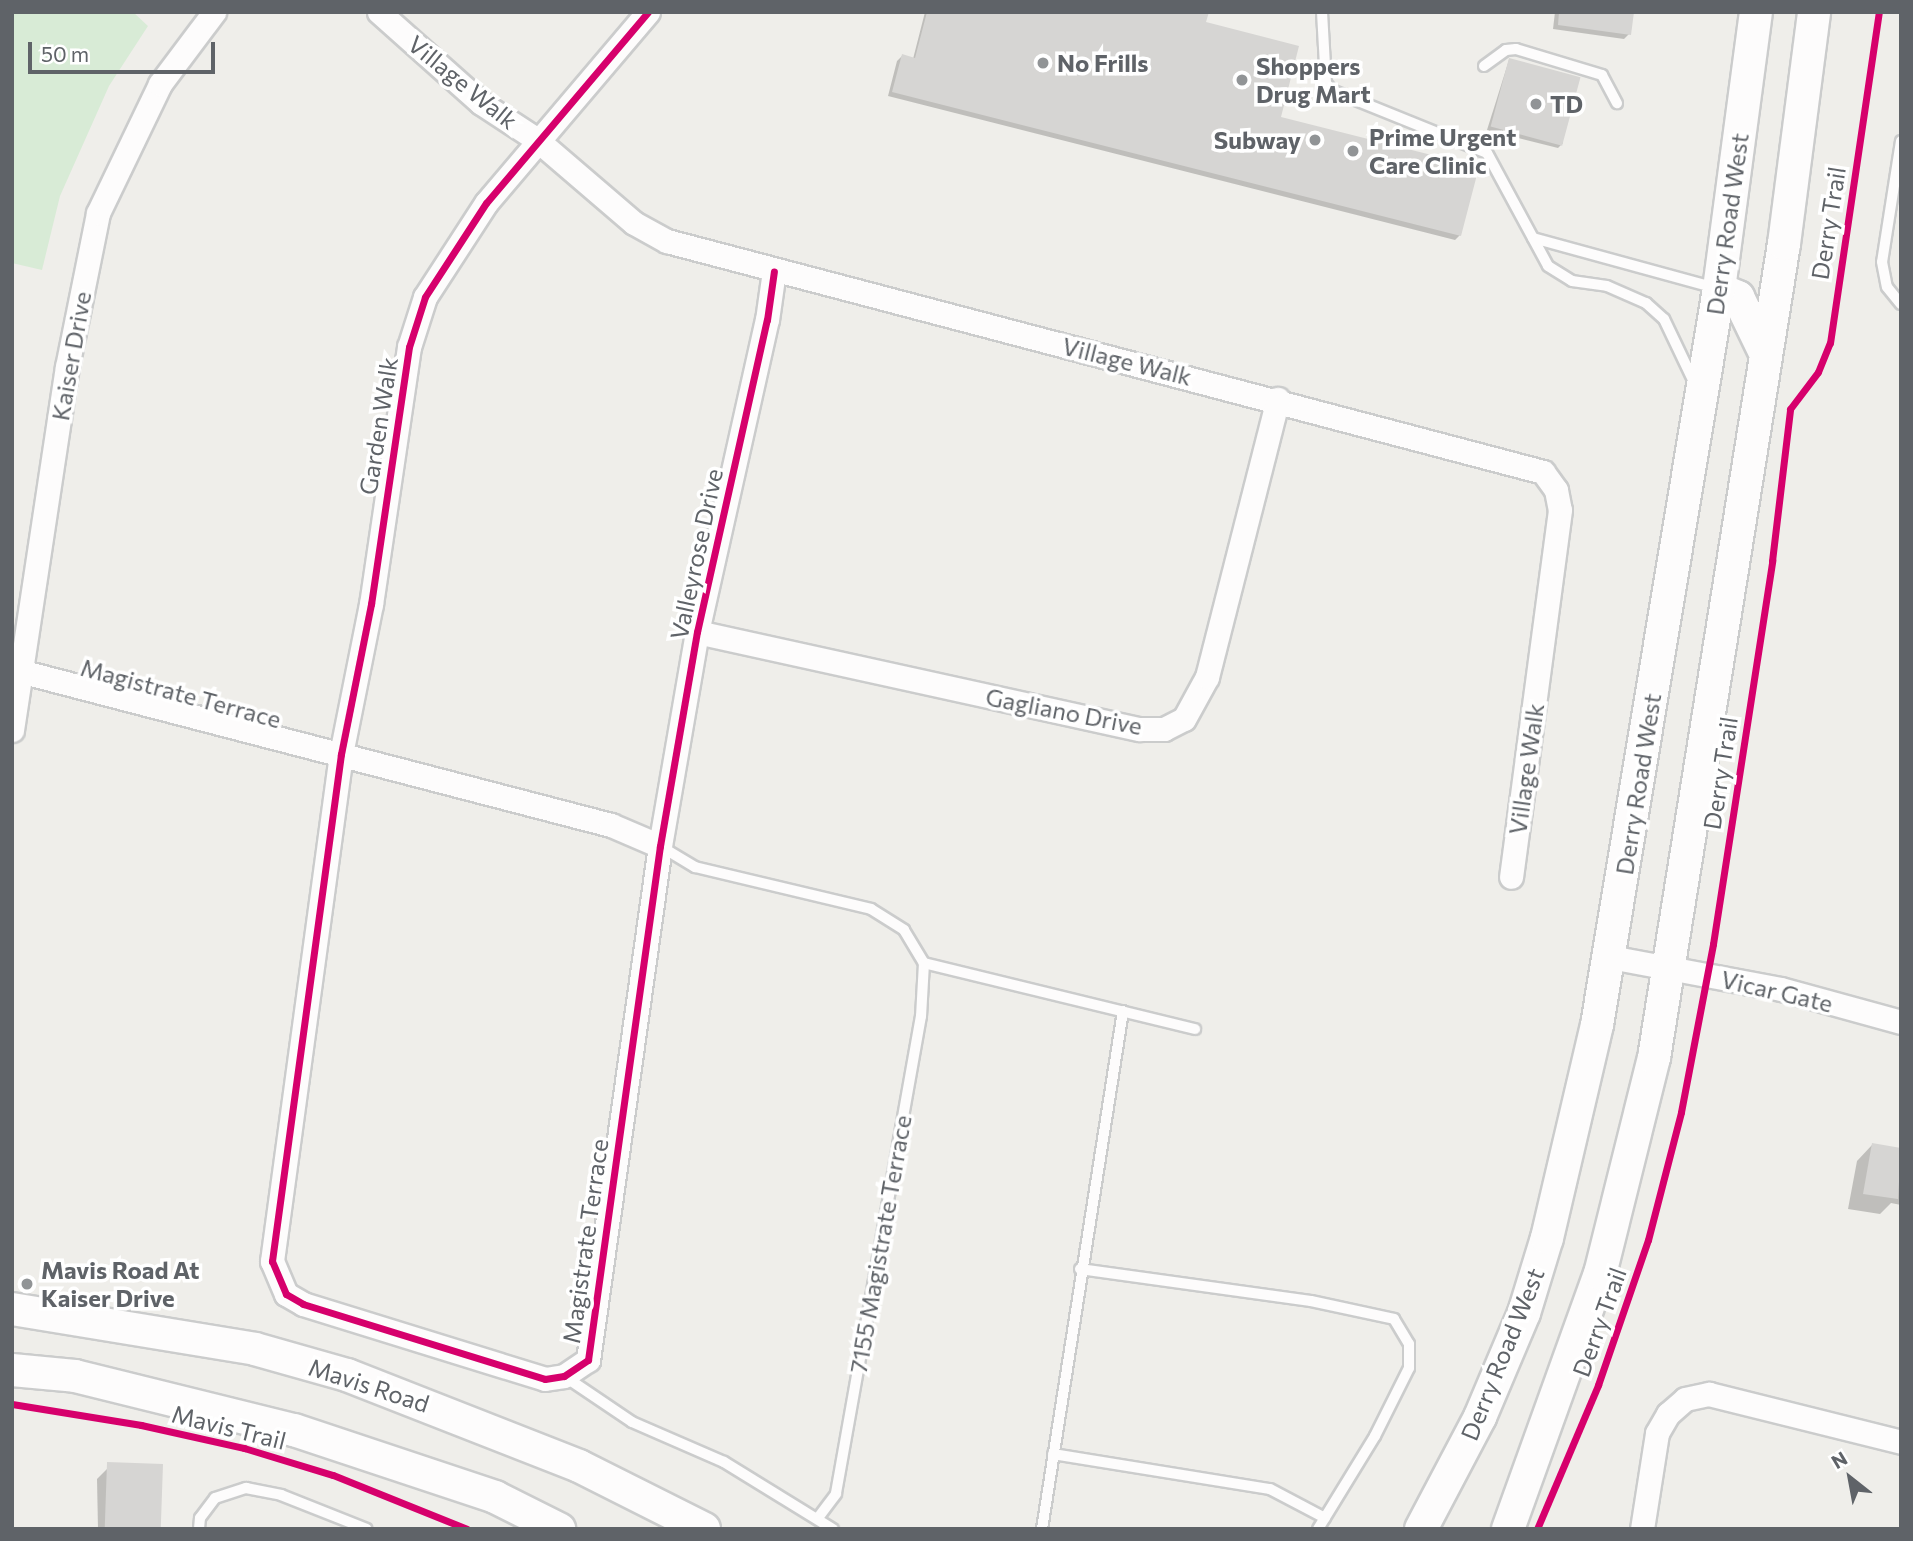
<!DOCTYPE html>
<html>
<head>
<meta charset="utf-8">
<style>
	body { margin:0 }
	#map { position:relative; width:1913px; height:1541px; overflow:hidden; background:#efeeea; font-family:Commissioner,sans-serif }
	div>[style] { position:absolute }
	.green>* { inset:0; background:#d8ebd6 }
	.shadow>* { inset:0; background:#0003 }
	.building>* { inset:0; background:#d6d5d3; transform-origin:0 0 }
	.roads { filter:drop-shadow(2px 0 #cbcccc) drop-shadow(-2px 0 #cbcccc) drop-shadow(0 2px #cbcccc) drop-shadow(0 -2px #cbcccc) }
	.lane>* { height:10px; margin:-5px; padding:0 5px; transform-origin:5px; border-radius:5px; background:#fdfcfc }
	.street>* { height:23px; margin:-11.5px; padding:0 11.5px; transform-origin:11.5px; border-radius:11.5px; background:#fdfcfc }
	.secondary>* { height:32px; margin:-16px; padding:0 16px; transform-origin:16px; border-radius:16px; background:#fdfcfc }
	.cycleway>* { height:7px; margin:-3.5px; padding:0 3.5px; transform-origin:3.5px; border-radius:3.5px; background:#d6006c }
	.dots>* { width:19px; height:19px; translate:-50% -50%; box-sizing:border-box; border:4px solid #fff; border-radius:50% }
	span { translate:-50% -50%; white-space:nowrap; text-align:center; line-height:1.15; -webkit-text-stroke:7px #fff; paint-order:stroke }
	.poi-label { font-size:24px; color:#5f6368; font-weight:700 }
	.left { translate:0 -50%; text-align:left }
	.right { translate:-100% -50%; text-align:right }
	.street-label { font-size:24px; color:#5f6368 }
	.frame { position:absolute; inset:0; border:14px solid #5f6368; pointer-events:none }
	.north { position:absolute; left:1815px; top:1443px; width:70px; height:70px; -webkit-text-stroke:5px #fff; paint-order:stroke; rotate:329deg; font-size:19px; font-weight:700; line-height:28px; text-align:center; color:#5f6368 }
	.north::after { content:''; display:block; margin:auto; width:24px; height:32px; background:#5f6368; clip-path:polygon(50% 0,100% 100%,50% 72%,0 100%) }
	.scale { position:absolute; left:28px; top:42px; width:187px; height:32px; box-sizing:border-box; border:4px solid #5f6368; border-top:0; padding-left:9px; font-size:21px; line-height:24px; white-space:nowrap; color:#5f6368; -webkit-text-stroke:5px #fff; paint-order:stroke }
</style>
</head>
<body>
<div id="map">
	<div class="green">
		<i style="clip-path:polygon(12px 12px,133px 12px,148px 26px,109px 86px,60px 196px,42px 270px,12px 263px)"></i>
	</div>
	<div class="shadow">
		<i style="clip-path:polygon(925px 12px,1207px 12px,1204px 24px,1279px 118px,1460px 235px,1455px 240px,888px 96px,897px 61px,902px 56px,913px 59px)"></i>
		<i style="clip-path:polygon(1555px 12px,1632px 12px,1629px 34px,1624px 39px,1553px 29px)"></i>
		<i style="clip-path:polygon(1509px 60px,1563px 143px,1558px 148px,1487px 130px)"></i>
		<i style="clip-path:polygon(1872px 1145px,1901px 1150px,1901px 1205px,1891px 1203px,1880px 1214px,1848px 1209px,1857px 1161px)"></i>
		<i style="clip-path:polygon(108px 1468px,159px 1529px,98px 1529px,97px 1479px)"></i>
	</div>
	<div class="building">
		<i style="clip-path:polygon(927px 12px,1209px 12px,1206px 22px,1299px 46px,1281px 117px,1479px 167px,1461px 236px,892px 92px,902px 54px,915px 58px)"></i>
		<i style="clip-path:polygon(1559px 12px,1634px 12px,1631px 35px,1558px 25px)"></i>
		<i style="left:1509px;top:58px;width:74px;height:71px;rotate:15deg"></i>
		<i style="clip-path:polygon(1872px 1143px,1901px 1148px,1898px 1199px,1863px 1194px)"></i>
		<i style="left:163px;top:1464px;width:65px;height:56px;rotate:92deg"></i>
	</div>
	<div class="roads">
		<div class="lane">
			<i style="left:1322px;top:12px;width:71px;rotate:86.8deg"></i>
			<i style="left:1326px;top:83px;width:9px;rotate:54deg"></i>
			<i style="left:1331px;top:90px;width:168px;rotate:22deg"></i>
			<i style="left:1487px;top:153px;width:128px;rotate:61.6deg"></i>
			<i style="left:1548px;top:266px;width:28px;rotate:32deg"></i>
			<i style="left:1572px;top:281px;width:35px;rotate:8deg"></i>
			<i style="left:1607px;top:286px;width:43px;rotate:23.6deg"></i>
			<i style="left:1646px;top:303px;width:24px;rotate:42deg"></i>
			<i style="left:1664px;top:319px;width:72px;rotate:64.5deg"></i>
			<i style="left:1484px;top:66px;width:27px;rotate:-36deg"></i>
			<i style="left:1506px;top:50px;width:10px;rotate:-6deg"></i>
			<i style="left:1516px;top:49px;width:90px;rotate:16.8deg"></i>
			<i style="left:1602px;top:75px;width:32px;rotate:62deg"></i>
			<i style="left:1901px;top:141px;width:122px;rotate:98.9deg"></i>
			<i style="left:1882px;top:262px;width:25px;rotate:79deg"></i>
			<i style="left:1887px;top:287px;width:22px;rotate:51deg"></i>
			<i style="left:1533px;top:238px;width:190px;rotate:15.3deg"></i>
			<i style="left:660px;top:846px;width:41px;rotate:31deg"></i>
			<i style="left:695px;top:867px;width:181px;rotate:13.4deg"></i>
			<i style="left:871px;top:909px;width:39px;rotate:32deg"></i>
			<i style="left:904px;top:930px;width:39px;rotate:59deg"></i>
			<i style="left:924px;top:963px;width:53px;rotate:93.2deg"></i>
			<i style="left:921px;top:1016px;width:485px;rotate:100.1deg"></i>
			<i style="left:836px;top:1494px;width:31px;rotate:127deg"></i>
			<i style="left:924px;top:963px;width:279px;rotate:13.7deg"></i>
			<i style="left:1080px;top:1269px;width:233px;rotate:7.9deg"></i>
			<i style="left:1311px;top:1301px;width:85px;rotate:12.2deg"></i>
			<i style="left:1394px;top:1319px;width:29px;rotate:59deg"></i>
			<i style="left:1409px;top:1344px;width:24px;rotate:90deg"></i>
			<i style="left:1409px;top:1368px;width:76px;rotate:116.6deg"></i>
			<i style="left:1375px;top:1436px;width:109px;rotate:121.5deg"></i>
			<i style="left:564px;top:1376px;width:82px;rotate:34.1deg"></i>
			<i style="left:632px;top:1422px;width:100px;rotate:23.5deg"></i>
			<i style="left:724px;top:1462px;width:128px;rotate:31.6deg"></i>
			<i style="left:1053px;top:1454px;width:220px;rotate:9.2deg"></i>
			<i style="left:1270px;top:1489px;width:62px;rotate:27.8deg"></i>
			<i style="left:199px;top:1529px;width:11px;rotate:-85deg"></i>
			<i style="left:200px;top:1518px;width:25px;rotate:-53deg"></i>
			<i style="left:215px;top:1498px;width:33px;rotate:-18deg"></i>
			<i style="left:246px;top:1488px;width:36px;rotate:11deg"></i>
			<i style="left:281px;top:1495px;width:92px;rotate:21.6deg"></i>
			<i style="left:1042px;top:1529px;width:524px;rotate:-81.11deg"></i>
		</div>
		<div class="street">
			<i style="left:379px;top:12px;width:137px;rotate:41.7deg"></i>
			<i style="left:481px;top:103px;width:66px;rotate:33.2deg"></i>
			<i style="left:536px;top:139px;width:129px;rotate:40.6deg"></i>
			<i style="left:634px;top:223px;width:38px;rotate:29deg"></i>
			<i style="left:667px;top:241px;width:906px;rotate:14.77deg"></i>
			<i style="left:1543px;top:472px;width:22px;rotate:54deg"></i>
			<i style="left:1556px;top:490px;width:20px;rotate:79deg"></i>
			<i style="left:1560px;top:510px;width:370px;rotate:97.6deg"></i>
			<i style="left:648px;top:12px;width:250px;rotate:130.3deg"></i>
			<i style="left:486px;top:203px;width:112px;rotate:123deg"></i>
			<i style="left:425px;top:297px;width:52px;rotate:107.7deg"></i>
			<i style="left:409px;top:347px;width:260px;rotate:98.4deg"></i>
			<i style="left:371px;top:604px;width:153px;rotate:101.3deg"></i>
			<i style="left:341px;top:754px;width:512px;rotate:97.75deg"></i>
			<i style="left:272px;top:1261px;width:36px;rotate:67deg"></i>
			<i style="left:286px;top:1294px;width:20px;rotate:30deg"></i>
			<i style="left:303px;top:1304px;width:253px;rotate:17.2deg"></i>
			<i style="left:545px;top:1379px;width:19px;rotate:-9deg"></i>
			<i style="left:564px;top:1376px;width:29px;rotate:-34deg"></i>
			<i style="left:588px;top:1360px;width:519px;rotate:-82.03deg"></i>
			<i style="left:660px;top:846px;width:217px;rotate:-80.2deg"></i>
			<i style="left:697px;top:632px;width:320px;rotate:-77.4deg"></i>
			<i style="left:767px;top:320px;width:49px;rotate:-81.9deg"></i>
			<i style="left:697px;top:632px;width:453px;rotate:12.4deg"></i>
			<i style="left:1140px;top:729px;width:24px"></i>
			<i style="left:1164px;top:729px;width:22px;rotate:-27deg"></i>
			<i style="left:1184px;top:719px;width:48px;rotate:-61.3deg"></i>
			<i style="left:1207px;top:677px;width:287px;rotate:-75.7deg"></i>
			<i style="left:12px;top:669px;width:619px;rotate:14.6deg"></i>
			<i style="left:611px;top:825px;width:53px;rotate:23.2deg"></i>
			<i style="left:12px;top:730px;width:367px;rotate:-81.4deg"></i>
			<i style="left:67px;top:367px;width:157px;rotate:-78.6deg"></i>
			<i style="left:98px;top:213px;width:143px;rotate:-64.3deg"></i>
			<i style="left:160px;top:84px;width:90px;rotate:-53.1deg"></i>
			<i style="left:1610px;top:957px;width:174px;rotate:10.6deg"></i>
			<i style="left:1781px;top:989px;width:124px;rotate:15.4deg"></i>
			<i style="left:1642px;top:1529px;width:97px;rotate:-81.1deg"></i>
			<i style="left:1657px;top:1433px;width:22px;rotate:-60deg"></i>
			<i style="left:1668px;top:1414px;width:23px;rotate:-41deg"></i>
			<i style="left:1685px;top:1399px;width:25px;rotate:-12deg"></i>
			<i style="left:1709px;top:1394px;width:198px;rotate:14deg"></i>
		</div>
		<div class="secondary">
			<i style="left:1719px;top:289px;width:21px;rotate:23deg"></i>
			<i style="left:1738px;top:297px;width:64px;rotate:64.2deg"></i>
			<i style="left:12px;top:1309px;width:246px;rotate:9.3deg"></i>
			<i style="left:255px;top:1349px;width:96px;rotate:15.8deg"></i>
			<i style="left:347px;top:1375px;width:249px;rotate:21.4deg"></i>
			<i style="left:579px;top:1466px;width:140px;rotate:26.7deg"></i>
			<i style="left:12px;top:1370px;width:63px;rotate:5.4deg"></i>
			<i style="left:75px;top:1376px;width:226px;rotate:13.9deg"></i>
			<i style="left:294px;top:1430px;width:212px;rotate:18.4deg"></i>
			<i style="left:495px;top:1497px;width:72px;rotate:26.6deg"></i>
			<i style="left:1421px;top:1529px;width:127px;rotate:-62.2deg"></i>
			<i style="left:1480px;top:1417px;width:113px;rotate:-67.1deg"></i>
			<i style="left:1524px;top:1313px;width:78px;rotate:-73deg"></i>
			<i style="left:1547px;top:1238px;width:219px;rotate:-76.8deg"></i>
			<i style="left:1597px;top:1025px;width:746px;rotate:-80.59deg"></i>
			<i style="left:1719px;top:289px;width:279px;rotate:-82.4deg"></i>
			<i style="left:1508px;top:1529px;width:271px;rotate:-70.2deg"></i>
			<i style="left:1600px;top:1274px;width:223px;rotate:-76deg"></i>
			<i style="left:1654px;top:1058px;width:824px;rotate:-80.93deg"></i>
			<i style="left:1784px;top:244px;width:234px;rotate:-82.6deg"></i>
		</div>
	</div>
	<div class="cycleway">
		<i style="left:648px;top:12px;width:250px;rotate:130.3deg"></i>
		<i style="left:486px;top:203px;width:112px;rotate:123deg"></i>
		<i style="left:425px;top:297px;width:52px;rotate:107.7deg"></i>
		<i style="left:409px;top:347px;width:260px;rotate:98.4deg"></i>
		<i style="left:371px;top:604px;width:153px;rotate:101.3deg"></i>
		<i style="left:341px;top:754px;width:512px;rotate:97.75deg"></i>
		<i style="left:272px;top:1261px;width:36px;rotate:67deg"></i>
		<i style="left:286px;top:1294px;width:20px;rotate:30deg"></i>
		<i style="left:303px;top:1304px;width:253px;rotate:17.2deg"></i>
		<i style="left:545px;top:1379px;width:19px;rotate:-9deg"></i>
		<i style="left:564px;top:1376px;width:29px;rotate:-34deg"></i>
		<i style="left:588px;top:1360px;width:519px;rotate:-82.03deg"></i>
		<i style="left:660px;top:846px;width:217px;rotate:-80.2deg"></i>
		<i style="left:697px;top:632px;width:320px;rotate:-77.4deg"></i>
		<i style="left:767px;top:320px;width:49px;rotate:-81.9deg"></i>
		<i style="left:12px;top:1404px;width:131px;rotate:9.2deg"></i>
		<i style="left:141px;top:1425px;width:106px;rotate:12.6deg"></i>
		<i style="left:244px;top:1448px;width:93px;rotate:16.9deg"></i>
		<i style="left:333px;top:1475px;width:144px;rotate:21.9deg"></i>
		<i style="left:1537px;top:1529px;width:156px;rotate:-67deg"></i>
		<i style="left:1598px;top:1385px;width:153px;rotate:-71deg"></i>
		<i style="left:1648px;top:1240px;width:132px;rotate:-75.5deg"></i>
		<i style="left:1681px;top:1112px;width:171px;rotate:-79.2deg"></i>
		<i style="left:1713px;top:944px;width:388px;rotate:-81.2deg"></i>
		<i style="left:1772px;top:561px;width:153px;rotate:-83.2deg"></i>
		<i style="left:1790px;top:409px;width:46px;rotate:-52.9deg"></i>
		<i style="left:1818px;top:372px;width:31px;rotate:-68deg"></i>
		<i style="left:1830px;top:343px;width:335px;rotate:-81.6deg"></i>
	</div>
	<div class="dots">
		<i style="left:1043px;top:63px;background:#919496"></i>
		<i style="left:1242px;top:80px;background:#919496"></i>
		<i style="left:1536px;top:104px;background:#919496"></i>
		<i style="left:1315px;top:140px;background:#919496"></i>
		<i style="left:1353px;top:151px;background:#919496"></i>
		<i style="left:27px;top:1284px;background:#919496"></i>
	</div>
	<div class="poi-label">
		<span class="left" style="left:1057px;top:63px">No Frills</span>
		<span class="left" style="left:1256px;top:80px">Shoppers<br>Drug Mart</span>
		<span class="left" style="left:1550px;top:104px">TD</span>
		<span class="left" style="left:1369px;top:151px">Prime Urgent<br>Care Clinic</span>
		<span class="right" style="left:1301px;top:140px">Subway</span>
		<span class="left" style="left:41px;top:1284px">Mavis Road At<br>Kaiser Drive</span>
	</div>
	<div class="street-label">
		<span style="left:463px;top:82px;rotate:39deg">Village Walk</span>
		<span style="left:1828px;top:223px;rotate:-81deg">Derry Trail</span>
		<span style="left:1727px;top:224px;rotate:-82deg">Derry Road West</span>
		<span style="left:71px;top:356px;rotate:-80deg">Kaiser Drive</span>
		<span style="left:1127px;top:361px;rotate:14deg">Village Walk</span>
		<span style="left:378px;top:426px;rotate:-81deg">Garden Walk</span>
		<span style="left:696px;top:554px;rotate:-78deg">Valleyrose Drive</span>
		<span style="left:181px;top:693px;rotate:15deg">Magistrate Terrace</span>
		<span style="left:1064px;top:711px;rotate:11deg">Gagliano Drive</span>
		<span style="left:1526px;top:769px;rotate:-82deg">Village Walk</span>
		<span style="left:1720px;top:773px;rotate:-81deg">Derry Trail</span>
		<span style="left:1638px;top:784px;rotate:-81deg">Derry Road West</span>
		<span style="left:1777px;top:991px;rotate:13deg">Vicar Gate</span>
		<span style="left:585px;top:1241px;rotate:-82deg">Magistrate Terrace</span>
		<span style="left:880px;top:1244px;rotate:-80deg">7155 Magistrate Terrace</span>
		<span style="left:1599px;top:1322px;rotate:-70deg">Derry Trail</span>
		<span style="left:1502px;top:1354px;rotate:-68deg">Derry Road West</span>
		<span style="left:369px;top:1385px;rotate:18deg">Mavis Road</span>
		<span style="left:229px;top:1427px;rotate:14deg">Mavis Trail</span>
	</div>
	<div class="frame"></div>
	<div class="north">N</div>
	<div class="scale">50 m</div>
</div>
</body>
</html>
